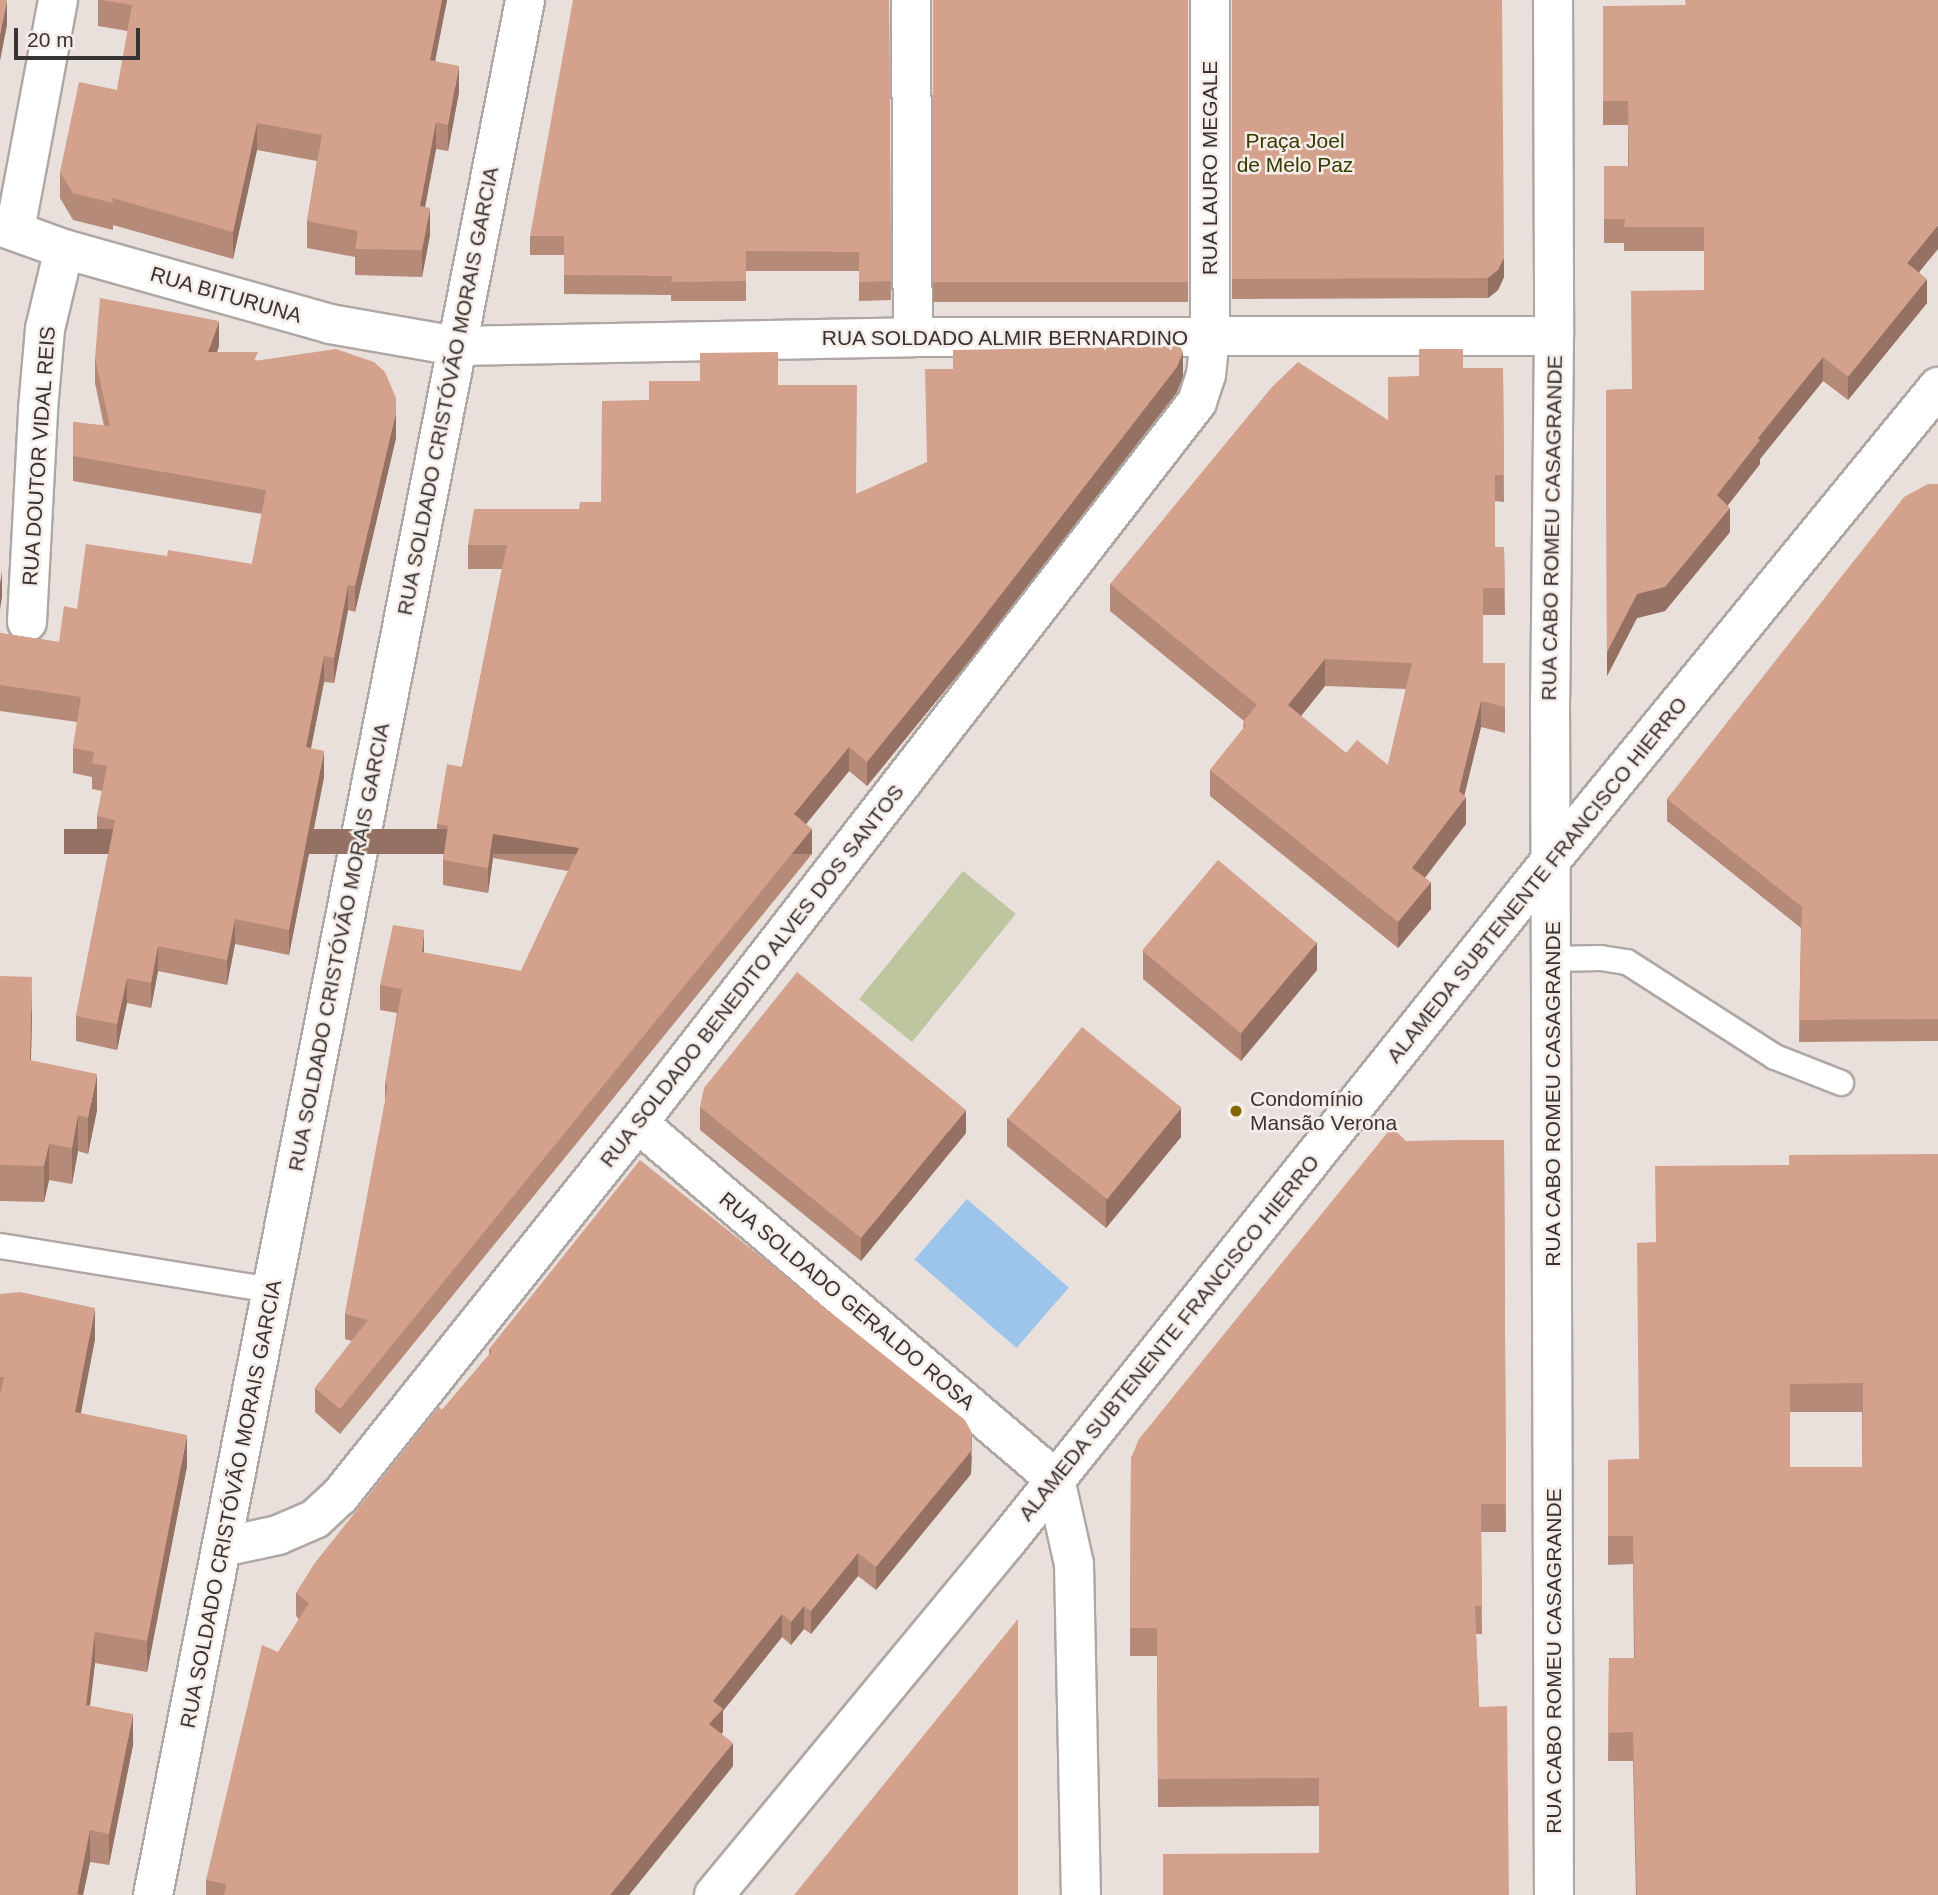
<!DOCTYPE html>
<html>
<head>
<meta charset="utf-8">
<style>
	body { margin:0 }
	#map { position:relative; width:1938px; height:1895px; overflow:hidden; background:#e9e0dc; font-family:Helvetica,sans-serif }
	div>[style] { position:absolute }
	.green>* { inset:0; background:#bec69f; transform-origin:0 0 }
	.water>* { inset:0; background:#9dc5eb; transform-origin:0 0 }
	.roads { filter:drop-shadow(2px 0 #afa7a4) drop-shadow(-2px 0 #afa7a4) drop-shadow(0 2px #afa7a4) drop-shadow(0 -2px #afa7a4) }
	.lane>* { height:24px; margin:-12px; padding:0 12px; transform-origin:12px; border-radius:12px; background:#fff }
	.street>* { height:38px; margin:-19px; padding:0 19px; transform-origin:19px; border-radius:19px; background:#fff }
	.wall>* { inset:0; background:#b68a78; transform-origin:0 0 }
	.shaded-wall>* { inset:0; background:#947162; transform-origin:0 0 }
	.building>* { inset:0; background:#d4a18c; transform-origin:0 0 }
	.dots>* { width:19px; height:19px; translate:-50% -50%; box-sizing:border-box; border:4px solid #f6ede9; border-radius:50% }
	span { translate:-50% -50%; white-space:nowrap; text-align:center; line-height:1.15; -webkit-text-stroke:5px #f6ede9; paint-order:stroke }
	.park-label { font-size:21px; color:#343b00 }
	.street-label { font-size:21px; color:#383433 }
	.poi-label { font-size:21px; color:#383433 }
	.left { translate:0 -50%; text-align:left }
	.scale { position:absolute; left:14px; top:28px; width:126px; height:32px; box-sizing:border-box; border:4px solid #383433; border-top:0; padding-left:9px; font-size:21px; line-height:24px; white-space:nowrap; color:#383433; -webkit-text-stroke:5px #f6ede9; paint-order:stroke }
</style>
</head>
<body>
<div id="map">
	<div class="green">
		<i style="left:963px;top:871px;width:68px;height:165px;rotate:39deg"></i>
	</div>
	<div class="water">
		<i style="left:967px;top:1199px;width:135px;height:80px;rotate:41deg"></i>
	</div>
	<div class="roads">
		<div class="lane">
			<i style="left:1553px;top:959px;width:48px;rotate:-1.2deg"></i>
			<i style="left:1601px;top:958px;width:26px;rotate:9deg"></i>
			<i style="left:1627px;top:962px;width:176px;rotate:32.7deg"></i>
			<i style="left:1775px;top:1057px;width:71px;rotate:21.5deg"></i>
			<i style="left:0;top:1246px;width:276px;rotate:9.2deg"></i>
		</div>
		<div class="street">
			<i style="left:911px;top:0;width:337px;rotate:89.7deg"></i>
			<i style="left:1553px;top:0;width:336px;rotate:89.8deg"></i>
			<i style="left:1554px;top:336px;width:361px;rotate:90.6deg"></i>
			<i style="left:1550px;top:697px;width:1198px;rotate:89.81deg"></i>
			<i style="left:0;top:226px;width:68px;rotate:19.8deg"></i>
			<i style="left:64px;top:249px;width:276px;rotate:15.7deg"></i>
			<i style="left:330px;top:324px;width:128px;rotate:9.9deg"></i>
			<i style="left:456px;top:346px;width:457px;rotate:-1.1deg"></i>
			<i style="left:913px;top:337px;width:641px;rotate:-0.09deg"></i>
			<i style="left:15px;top:230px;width:234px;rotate:-79.4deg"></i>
			<i style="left:27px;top:622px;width:213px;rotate:-87deg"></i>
			<i style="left:38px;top:409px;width:80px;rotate:-85deg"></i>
			<i style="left:45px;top:329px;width:82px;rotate:-76.6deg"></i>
			<i style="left:638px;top:1123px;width:548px;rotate:40.49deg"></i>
			<i style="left:1055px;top:1479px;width:87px;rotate:77.4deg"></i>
			<i style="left:1074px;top:1564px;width:331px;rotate:88.8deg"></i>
			<i style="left:223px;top:1547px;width:56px;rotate:-12.3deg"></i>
			<i style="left:278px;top:1535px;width:40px;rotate:-23.4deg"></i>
			<i style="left:315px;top:1519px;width:34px;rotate:-43deg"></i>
			<i style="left:340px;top:1496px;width:477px;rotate:-51.4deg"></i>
			<i style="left:638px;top:1123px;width:912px;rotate:-52.21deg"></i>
			<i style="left:1197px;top:402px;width:28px;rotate:-72deg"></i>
			<i style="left:1206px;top:375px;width:39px;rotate:-84deg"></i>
			<i style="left:1210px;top:336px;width:336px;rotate:-90deg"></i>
			<i style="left:153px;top:1895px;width:1931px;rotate:-78.89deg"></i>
			<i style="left:714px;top:1895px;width:458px;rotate:-50.4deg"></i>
			<i style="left:1006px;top:1542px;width:874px;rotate:-51.36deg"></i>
			<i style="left:1552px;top:859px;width:610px;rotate:-50.72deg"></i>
		</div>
	</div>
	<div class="wall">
		<i style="clip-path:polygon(98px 0,447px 0,435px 61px,459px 92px,448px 151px,436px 149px,425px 207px,430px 235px,422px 277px,355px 275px,355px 257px,307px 248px,307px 221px,317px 161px,257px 150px,233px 259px,113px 225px,113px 230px,73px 220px,60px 198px,60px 172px,117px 90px,128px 31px,98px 26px)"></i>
		<i style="clip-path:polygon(889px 0,891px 300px,859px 301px,859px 271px,746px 271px,746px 301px,671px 301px,671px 295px,564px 294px,564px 255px,530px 255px,530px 236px)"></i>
		<i style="left:933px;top:0;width:255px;height:302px"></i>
		<i style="clip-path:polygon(1232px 0,1504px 277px,1498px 290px,1488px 298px,1232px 299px)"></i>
		<i style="clip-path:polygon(1603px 6px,1919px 272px,1927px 303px,1848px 400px,1823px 381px,1760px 459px,1760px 464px,1728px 505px,1730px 532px,1665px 611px,1637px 618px,1607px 676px,1606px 390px,1632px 389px,1704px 290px,1704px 251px,1624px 251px,1624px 243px,1604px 243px,1604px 166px,1628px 166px,1628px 125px,1603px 125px)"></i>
		<i style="clip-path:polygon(219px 346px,217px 352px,258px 361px,396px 398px,396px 438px,355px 612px,348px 610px,334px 683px,324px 682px,311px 748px,324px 777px,289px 955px,235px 944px,227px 985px,158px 971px,151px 1008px,127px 1003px,117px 1050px,76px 1041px,76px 1016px,110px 844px,97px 842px,97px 816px,102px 791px,92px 789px,92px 777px,73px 773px,73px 748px,77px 722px,0 711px,0 633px,59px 642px,77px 609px,167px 556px,252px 564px,262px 514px,73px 481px,73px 422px,104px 426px,95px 383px,95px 358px)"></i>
		<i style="clip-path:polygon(evenodd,1463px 368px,1503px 368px,1504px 502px,1495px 501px,1495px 547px,1504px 547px,1505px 615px,1483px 615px,1483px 663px,1505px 663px,1505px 733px,1481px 727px,1464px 796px,1466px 824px,1425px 878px,1431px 909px,1398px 948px,1210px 796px,1210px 770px,1243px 729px,1244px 721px,1110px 611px,1110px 584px,1388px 420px,1419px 376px,1463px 368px,1325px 686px,1406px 689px,1388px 765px,1346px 753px,1301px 716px,1325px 686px)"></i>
		<i style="clip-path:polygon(1183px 376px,1177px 392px,969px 661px,867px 786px,849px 771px,806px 824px,812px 854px,340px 1434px,315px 1412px,315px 1388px,352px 1341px,345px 1339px,345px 1314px,385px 1103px,385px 1084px,397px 1013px,380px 1010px,380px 985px,424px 953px,521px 971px,568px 871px,493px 858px,488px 893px,443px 885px,443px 860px,444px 850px,437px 849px,437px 824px,462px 767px,502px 569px,468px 569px,468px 545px,601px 502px,649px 400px,778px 385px,856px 494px)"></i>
		<i style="clip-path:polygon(1938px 484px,1938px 1041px,1799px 1042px,1801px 928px,1667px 821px,1667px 799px)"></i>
		<i style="clip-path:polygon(1143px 951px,1317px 970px,1241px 1061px,1143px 979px)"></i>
		<i style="clip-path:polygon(0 976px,32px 1013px,31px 1061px,97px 1110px,88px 1154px,78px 1151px,72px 1184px,49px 1180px,44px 1202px,0 1201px)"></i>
		<i style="clip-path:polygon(700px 1107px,966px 1133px,861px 1261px,700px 1130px)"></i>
		<i style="clip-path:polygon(1007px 1118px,1181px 1137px,1106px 1228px,1007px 1146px)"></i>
		<i style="clip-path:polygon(1504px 1140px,1506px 1532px,1481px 1532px,1482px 1634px,1476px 1634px,1479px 1707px,1319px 1853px,1319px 1806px,1158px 1807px,1157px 1656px,1130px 1656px,1131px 1458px,1406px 1141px)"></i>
		<i style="clip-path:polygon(evenodd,1938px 1154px,1938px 1895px,1636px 1895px,1633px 1761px,1608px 1761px,1609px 1658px,1634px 1658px,1633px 1564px,1608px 1565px,1608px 1460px,1639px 1459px,1656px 1242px,1789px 1165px,1938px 1154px,1790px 1412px,1862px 1412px,1862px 1467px,1790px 1467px,1790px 1412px)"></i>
		<i style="clip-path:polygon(0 1294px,95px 1339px,80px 1414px,187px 1466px,147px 1672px,95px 1663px,90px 1706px,133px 1745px,109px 1865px,90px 1862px,83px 1895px,0 1895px)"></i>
		<i style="clip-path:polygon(489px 1349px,972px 1456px,971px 1474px,876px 1590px,858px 1576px,811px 1634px,804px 1629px,791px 1645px,782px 1637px,723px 1711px,723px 1732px,721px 1734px,733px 1766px,629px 1895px,206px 1895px,206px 1880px,299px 1619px,296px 1616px,296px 1593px,442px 1410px,489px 1355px)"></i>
	</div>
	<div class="shaded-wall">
		<i style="clip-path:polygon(7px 0,7px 25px,0 61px,0 34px)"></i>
		<i style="clip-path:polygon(442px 0,447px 0,430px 87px,430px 60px)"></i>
		<i style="clip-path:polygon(459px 66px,459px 92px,448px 151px,448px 125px)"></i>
		<i style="clip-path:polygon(436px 122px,436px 149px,420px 233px,420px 206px)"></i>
		<i style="clip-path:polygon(257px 123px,257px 150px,233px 259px,233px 232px)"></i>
		<i style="clip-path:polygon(430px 208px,430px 235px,422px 277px,422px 250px)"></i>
		<i style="clip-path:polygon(1938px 225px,1938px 249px,1907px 287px,1907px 263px)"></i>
		<i style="clip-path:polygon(1504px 258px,1504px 277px,1498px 290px,1488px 298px,1488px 278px)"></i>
		<i style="clip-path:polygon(1927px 279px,1927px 303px,1848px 400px,1848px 377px)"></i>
		<i style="clip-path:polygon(219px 321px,219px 346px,208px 378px,208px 352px)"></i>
		<i style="clip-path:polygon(1183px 352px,1183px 376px,1177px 392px,969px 661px,867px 786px,867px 762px)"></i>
		<i style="clip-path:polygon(1823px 357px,1823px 381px,1760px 459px,1760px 464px,1717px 519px,1717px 495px,1758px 438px)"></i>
		<i style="clip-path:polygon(396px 413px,396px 438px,355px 612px,355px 586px)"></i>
		<i style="clip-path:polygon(1730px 508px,1730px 532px,1665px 611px,1637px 618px,1607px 676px,1607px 652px,1637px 594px)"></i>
		<i style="clip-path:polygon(2px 571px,2px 597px,0 610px,0 584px)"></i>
		<i style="clip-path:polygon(348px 585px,348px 610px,334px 683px,334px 658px)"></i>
		<i style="clip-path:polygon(324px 656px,324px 682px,306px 773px,306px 747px)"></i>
		<i style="clip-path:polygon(1325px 659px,1325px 686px,1288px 732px,1288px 705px)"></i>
		<i style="clip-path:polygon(1481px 701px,1481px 727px,1463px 801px,1466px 797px,1466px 824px,1412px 894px,1412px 868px,1459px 791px)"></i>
		<i style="clip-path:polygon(849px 747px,849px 771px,794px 839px,794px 814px)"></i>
		<i style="clip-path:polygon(324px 751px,324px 777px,289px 955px,289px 930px)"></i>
		<i style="left:812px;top:829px;width:25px;height:748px;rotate:90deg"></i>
		<i style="clip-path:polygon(493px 834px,493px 858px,488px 893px,488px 868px)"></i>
		<i style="clip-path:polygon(1431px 882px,1431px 909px,1398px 948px,1398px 922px)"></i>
		<i style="clip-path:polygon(235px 919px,235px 944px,227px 985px,227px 960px)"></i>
		<i style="clip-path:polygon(424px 930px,424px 955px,422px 952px)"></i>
		<i style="clip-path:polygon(1317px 942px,1317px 970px,1241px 1061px,1241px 1033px)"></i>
		<i style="clip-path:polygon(158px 946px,158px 971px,151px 1008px,151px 983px)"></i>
		<i style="clip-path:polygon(32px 977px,32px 1013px,30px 1096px,30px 1060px)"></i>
		<i style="clip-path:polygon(127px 978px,127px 1003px,117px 1050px,117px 1024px)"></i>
		<i style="clip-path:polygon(97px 1074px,97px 1110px,88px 1154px,88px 1118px)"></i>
		<i style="clip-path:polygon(1181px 1108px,1181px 1137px,1106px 1228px,1106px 1200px)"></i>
		<i style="clip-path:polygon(966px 1110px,966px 1133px,861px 1261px,861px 1238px)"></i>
		<i style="clip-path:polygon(78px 1115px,78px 1151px,72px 1184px,72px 1148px)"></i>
		<i style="clip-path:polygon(49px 1144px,49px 1180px,44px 1202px,44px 1166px)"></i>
		<i style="clip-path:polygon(95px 1308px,95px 1339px,75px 1444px,75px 1412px)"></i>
		<i style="clip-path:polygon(972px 1433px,971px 1474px,876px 1590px,876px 1567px)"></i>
		<i style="clip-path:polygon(187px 1435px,187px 1466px,147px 1672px,147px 1641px)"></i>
		<i style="clip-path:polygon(858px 1553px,858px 1576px,811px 1634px,811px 1611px)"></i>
		<i style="clip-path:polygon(804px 1606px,804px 1629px,791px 1645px,791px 1622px)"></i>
		<i style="clip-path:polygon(782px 1614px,782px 1637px,723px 1711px,723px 1732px,709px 1747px,709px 1724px,713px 1701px)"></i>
		<i style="clip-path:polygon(95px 1632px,95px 1663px,86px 1736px,86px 1705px)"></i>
		<i style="clip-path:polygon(133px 1714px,133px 1745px,109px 1865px,109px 1834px)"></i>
		<i style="clip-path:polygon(733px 1743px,733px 1766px,629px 1895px,610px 1895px)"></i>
		<i style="clip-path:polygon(90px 1830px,90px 1862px,83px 1895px,77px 1895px)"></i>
	</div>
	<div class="building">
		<i style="clip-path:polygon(0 0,7px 0,0 34px)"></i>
		<i style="clip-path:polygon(101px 0,442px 0,430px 60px,459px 66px,448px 125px,436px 122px,420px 206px,430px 208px,422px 250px,355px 249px,358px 231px,307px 221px,322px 135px,257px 123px,233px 232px,112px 198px,113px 203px,73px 193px,60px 172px,79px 82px,117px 90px,132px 5px)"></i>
		<i style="clip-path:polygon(573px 0,889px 0,891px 281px,859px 282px,859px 252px,746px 251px,746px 281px,671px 282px,672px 276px,564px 275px,564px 236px,530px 236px)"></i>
		<i style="left:933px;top:0;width:255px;height:282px"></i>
		<i style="clip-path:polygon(1232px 0,1502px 0,1504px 258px,1498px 270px,1488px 278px,1232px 279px)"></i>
		<i style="clip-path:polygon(1685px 0,1938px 0,1938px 225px,1907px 263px,1927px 279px,1848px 377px,1823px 357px,1758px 438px,1760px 440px,1717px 495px,1730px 508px,1665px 587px,1637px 594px,1607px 652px,1606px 390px,1632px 389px,1631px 291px,1704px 290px,1704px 227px,1624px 227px,1625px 219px,1604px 219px,1604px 166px,1629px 166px,1628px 101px,1603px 101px,1603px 6px,1686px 5px)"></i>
		<i style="clip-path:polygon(100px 298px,219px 321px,208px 352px,258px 352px,254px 361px,336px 349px,374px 362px,385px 372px,396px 398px,396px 413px,355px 586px,348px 585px,334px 658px,324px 656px,306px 747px,324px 751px,289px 930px,235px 919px,227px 960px,158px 946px,151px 983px,127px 978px,117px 1024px,76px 1016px,115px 820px,97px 816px,107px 766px,92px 763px,94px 752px,73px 748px,81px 697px,0 685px,0 633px,59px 642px,64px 606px,77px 609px,86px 544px,167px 556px,168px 550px,252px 564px,266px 490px,73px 456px,73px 422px,110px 426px,95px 358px)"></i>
		<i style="clip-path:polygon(1180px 346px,1183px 352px,1177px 367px,969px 636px,867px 762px,849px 747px,794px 814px,812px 829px,340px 1409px,315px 1388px,368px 1320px,345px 1314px,388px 1085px,385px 1084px,402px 989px,380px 985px,393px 925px,424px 930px,422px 952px,521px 971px,579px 848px,493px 834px,488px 868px,443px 860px,448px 826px,437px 824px,447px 764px,462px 767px,507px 545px,468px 545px,474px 509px,579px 509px,580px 502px,601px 502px,602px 401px,649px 400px,649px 381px,700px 381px,700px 353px,778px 352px,778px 385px,857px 385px,856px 494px,927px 462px,925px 369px,953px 369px,953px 350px)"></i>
		<i style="clip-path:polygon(evenodd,1419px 349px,1463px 349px,1463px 368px,1503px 368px,1504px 475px,1495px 475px,1495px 547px,1504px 547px,1505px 588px,1483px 588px,1483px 663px,1505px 663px,1505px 707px,1481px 701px,1459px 791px,1466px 797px,1412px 868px,1431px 882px,1398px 922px,1210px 770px,1246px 725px,1243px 722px,1257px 705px,1110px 584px,1272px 387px,1298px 362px,1388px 420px,1388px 377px,1419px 376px,1419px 349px,1325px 659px,1412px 663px,1388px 765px,1357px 740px,1346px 753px,1288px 705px,1325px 659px)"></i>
		<i style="clip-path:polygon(1928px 484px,1938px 484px,1938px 1019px,1799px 1020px,1802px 907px,1667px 799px,1904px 497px)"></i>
		<i style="left:1218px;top:860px;width:129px;height:118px;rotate:40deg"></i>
		<i style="clip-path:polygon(797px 972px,966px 1110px,861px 1238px,700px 1107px,704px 1088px)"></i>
		<i style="clip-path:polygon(0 976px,32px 977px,30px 1060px,97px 1074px,88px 1118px,78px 1115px,72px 1148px,49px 1144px,44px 1166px,0 1165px)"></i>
		<i style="left:1082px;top:1027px;width:128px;height:118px;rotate:39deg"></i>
		<i style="clip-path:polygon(1392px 1127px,1406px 1141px,1504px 1140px,1506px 1504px,1481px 1504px,1482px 1606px,1475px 1606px,1479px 1707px,1507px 1706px,1509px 1895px,1163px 1895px,1163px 1854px,1319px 1853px,1319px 1778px,1158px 1779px,1157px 1628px,1130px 1628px,1131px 1458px,1139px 1439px)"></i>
		<i style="clip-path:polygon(evenodd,1938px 1154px,1938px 1895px,1637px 1895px,1633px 1732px,1608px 1733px,1609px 1658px,1635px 1658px,1633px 1536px,1608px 1536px,1608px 1460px,1639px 1459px,1637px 1243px,1656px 1242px,1655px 1166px,1789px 1165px,1789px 1155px,1938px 1154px,1863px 1383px,1862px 1467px,1790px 1467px,1790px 1384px,1863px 1383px)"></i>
		<i style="clip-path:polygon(640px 1160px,965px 1420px,972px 1433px,971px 1451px,876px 1567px,858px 1553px,811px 1611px,804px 1606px,791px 1622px,782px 1614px,713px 1701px,723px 1709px,709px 1724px,733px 1743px,610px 1895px,224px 1895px,226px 1884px,206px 1880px,262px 1645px,278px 1652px,309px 1603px,296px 1593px,314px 1564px,439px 1407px,442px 1410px,492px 1351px,489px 1349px)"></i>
		<i style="clip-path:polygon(20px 1292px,95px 1308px,75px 1412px,187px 1435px,147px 1641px,95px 1632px,86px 1705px,133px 1714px,109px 1834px,90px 1830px,77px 1894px,81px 1895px,0 1895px,0 1395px,4px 1377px,0 1377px,0 1294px)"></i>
		<i style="clip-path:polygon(1018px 1619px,1018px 1895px,794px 1895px)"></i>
	</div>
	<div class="dots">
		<i style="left:1236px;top:1111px;background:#836800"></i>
	</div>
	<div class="park-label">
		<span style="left:1295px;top:153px">Praça Joel<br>de Melo Paz</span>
	</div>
	<div class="street-label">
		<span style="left:1210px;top:168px;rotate:-90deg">RUA LAURO MEGALE</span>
		<span style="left:226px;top:295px;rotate:16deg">RUA BITURUNA</span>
		<span style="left:1005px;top:338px">RUA SOLDADO ALMIR BERNARDINO</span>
		<span style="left:448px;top:391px;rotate:-79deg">RUA SOLDADO CRISTÓVÃO MORAIS GARCIA</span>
		<span style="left:39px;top:456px;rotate:-86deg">RUA DOUTOR VIDAL REIS</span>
		<span style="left:1552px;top:528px;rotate:-89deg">RUA CABO ROMEU CASAGRANDE</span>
		<span style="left:1537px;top:880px;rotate:-51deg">ALAMEDA SUBTENENTE FRANCISCO HIERRO</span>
		<span style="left:339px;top:947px;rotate:-79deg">RUA SOLDADO CRISTÓVÃO MORAIS GARCIA</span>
		<span style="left:752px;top:976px;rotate:-52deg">RUA SOLDADO BENEDITO ALVES DOS SANTOS</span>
		<span style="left:1553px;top:1094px;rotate:-90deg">RUA CABO ROMEU CASAGRANDE</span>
		<span style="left:847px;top:1301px;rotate:40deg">RUA SOLDADO GERALDO ROSA</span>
		<span style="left:1169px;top:1338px;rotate:-51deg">ALAMEDA SUBTENENTE FRANCISCO HIERRO</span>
		<span style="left:231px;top:1504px;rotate:-79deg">RUA SOLDADO CRISTÓVÃO MORAIS GARCIA</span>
		<span style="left:1554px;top:1661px;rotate:-90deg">RUA CABO ROMEU CASAGRANDE</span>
	</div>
	<div class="poi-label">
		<span class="left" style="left:1250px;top:1111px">Condomínio<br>Mansão Verona</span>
	</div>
	<div class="scale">20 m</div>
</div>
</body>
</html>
